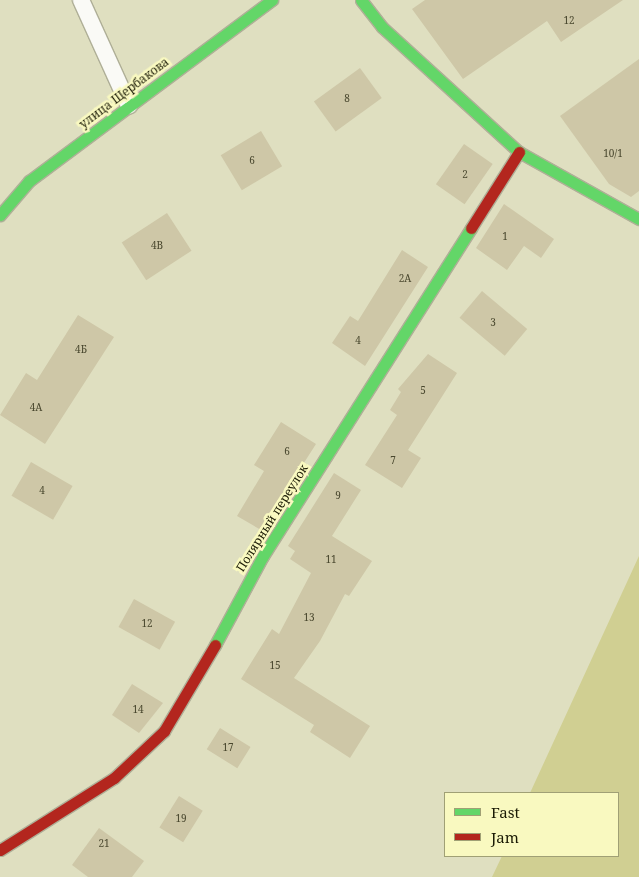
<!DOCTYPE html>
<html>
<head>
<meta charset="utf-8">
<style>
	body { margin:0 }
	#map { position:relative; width:639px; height:877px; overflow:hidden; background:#dfdfc0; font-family:"Noto Serif",serif }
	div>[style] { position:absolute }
	.green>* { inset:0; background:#d0cf92 }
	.building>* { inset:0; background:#cec7a7; transform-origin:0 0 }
	.roads { filter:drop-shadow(1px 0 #afaf97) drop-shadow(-1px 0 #afaf97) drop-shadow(0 1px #afaf97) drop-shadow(0 -1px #afaf97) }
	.lane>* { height:16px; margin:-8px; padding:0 8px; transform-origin:8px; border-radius:8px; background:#fafaf6 }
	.fast>* { height:11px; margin:-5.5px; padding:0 5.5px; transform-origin:5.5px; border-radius:5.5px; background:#63d668 }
	.jam>* { height:11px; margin:-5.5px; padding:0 5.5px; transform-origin:5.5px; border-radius:5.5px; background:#b3261e }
	span { translate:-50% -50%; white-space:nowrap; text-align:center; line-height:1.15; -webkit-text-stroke:5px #f9f9c0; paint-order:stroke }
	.number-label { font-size:10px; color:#49472e }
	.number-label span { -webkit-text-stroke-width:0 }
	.street-label { font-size:12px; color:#1b1b05 }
	.legend { position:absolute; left:444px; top:792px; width:175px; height:65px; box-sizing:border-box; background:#f9f9c0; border:1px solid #a0a075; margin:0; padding:6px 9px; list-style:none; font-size:15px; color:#1b1b05 }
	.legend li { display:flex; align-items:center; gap:10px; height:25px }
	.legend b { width:25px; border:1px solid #a0a075 }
</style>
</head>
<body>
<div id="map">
	<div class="green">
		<i style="clip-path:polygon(639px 556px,639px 877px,492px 877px,502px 856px,618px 856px,618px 793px,530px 793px)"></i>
	</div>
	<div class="building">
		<i style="clip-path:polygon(425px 0,623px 0,561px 42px,547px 21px,463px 79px,412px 9px)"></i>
		<i style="clip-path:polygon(639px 59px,639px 191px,631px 197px,609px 184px,560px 116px)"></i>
		<i style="left:360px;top:68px;width:37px;height:57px;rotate:54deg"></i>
		<i style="left:261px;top:131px;width:41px;height:47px;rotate:59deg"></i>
		<i style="left:464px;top:144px;width:35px;height:49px;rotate:35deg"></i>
		<i style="clip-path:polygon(504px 204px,554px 239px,541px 258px,524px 246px,507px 270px,476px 248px)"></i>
		<i style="left:167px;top:213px;width:45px;height:54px;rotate:57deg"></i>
		<i style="clip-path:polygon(402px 250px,428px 267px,365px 366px,332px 343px,350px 316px,358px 321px)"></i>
		<i style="left:482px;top:291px;width:59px;height:35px;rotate:40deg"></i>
		<i style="clip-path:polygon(78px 315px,114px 337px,45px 444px,0 415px,26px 373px,37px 380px)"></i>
		<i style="clip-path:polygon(428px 354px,457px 373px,408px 450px,421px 458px,402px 488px,365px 465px,397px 415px,390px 410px,401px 392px,398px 389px)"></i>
		<i style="clip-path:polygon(281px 422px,316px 444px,261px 530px,237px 516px,264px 471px,254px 465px)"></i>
		<i style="left:31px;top:462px;width:48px;height:39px;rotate:30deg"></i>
		<i style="clip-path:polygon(334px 473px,361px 490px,332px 536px,372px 561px,349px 596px,345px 594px,320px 641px,294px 678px,370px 726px,350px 758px,310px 732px,314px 725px,241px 679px,272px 629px,279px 634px,311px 573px,290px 559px,295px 551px,288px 546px)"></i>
		<i style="left:134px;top:599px;width:47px;height:32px;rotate:29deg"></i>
		<i style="clip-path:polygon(132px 684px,163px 703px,139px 733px,112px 715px)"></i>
		<i style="left:220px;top:728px;width:36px;height:25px;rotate:32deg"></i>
		<i style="left:179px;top:796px;width:28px;height:37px;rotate:32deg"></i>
		<i style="clip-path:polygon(99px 828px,144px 861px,132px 877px,88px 877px,72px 865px)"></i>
	</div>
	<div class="roads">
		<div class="lane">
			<i style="left:81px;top:0;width:116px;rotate:65.6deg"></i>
		</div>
		<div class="fast">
			<i style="left:361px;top:0;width:34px;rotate:52deg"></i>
			<i style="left:382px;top:27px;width:185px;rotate:42.4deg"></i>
			<i style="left:519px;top:152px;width:137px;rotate:29.2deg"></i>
			<i style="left:0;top:215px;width:45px;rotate:-49.5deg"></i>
			<i style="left:29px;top:181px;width:303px;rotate:-36.7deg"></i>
			<i style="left:215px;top:645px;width:101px;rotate:-61.7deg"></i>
			<i style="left:263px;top:556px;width:388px;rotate:-57.6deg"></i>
		</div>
		<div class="jam">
			<i style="left:471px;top:228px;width:90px;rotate:-57.7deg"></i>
			<i style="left:0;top:850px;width:135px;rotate:-32.3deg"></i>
			<i style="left:114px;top:778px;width:69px;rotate:-43.2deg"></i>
			<i style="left:164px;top:731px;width:100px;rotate:-59.3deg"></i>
		</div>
	</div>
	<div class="number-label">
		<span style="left:569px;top:21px">12</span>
		<span style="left:347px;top:99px">8</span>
		<span style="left:613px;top:154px">10/1</span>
		<span style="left:252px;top:161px">6</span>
		<span style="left:465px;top:175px">2</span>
		<span style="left:505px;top:237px">1</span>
		<span style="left:157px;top:246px">4В</span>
		<span style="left:405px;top:279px">2А</span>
		<span style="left:493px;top:323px">3</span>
		<span style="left:358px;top:341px">4</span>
		<span style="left:81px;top:350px">4Б</span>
		<span style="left:423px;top:391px">5</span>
		<span style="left:36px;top:408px">4А</span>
		<span style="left:287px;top:452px">6</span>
		<span style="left:393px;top:461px">7</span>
		<span style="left:42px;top:491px">4</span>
		<span style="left:338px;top:496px">9</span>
		<span style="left:331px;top:560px">11</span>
		<span style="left:309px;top:618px">13</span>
		<span style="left:147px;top:624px">12</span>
		<span style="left:275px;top:666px">15</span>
		<span style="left:138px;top:710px">14</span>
		<span style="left:228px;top:748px">17</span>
		<span style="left:181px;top:819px">19</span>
		<span style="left:104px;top:844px">21</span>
	</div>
	<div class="street-label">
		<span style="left:124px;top:93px;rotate:-37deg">улица Щербакова</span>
		<span style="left:272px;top:518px;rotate:-58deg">Полярный переулок</span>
	</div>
	<ul class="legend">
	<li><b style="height:6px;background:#63d668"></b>Fast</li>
	<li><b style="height:6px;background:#b3261e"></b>Jam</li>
	</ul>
</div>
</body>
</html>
